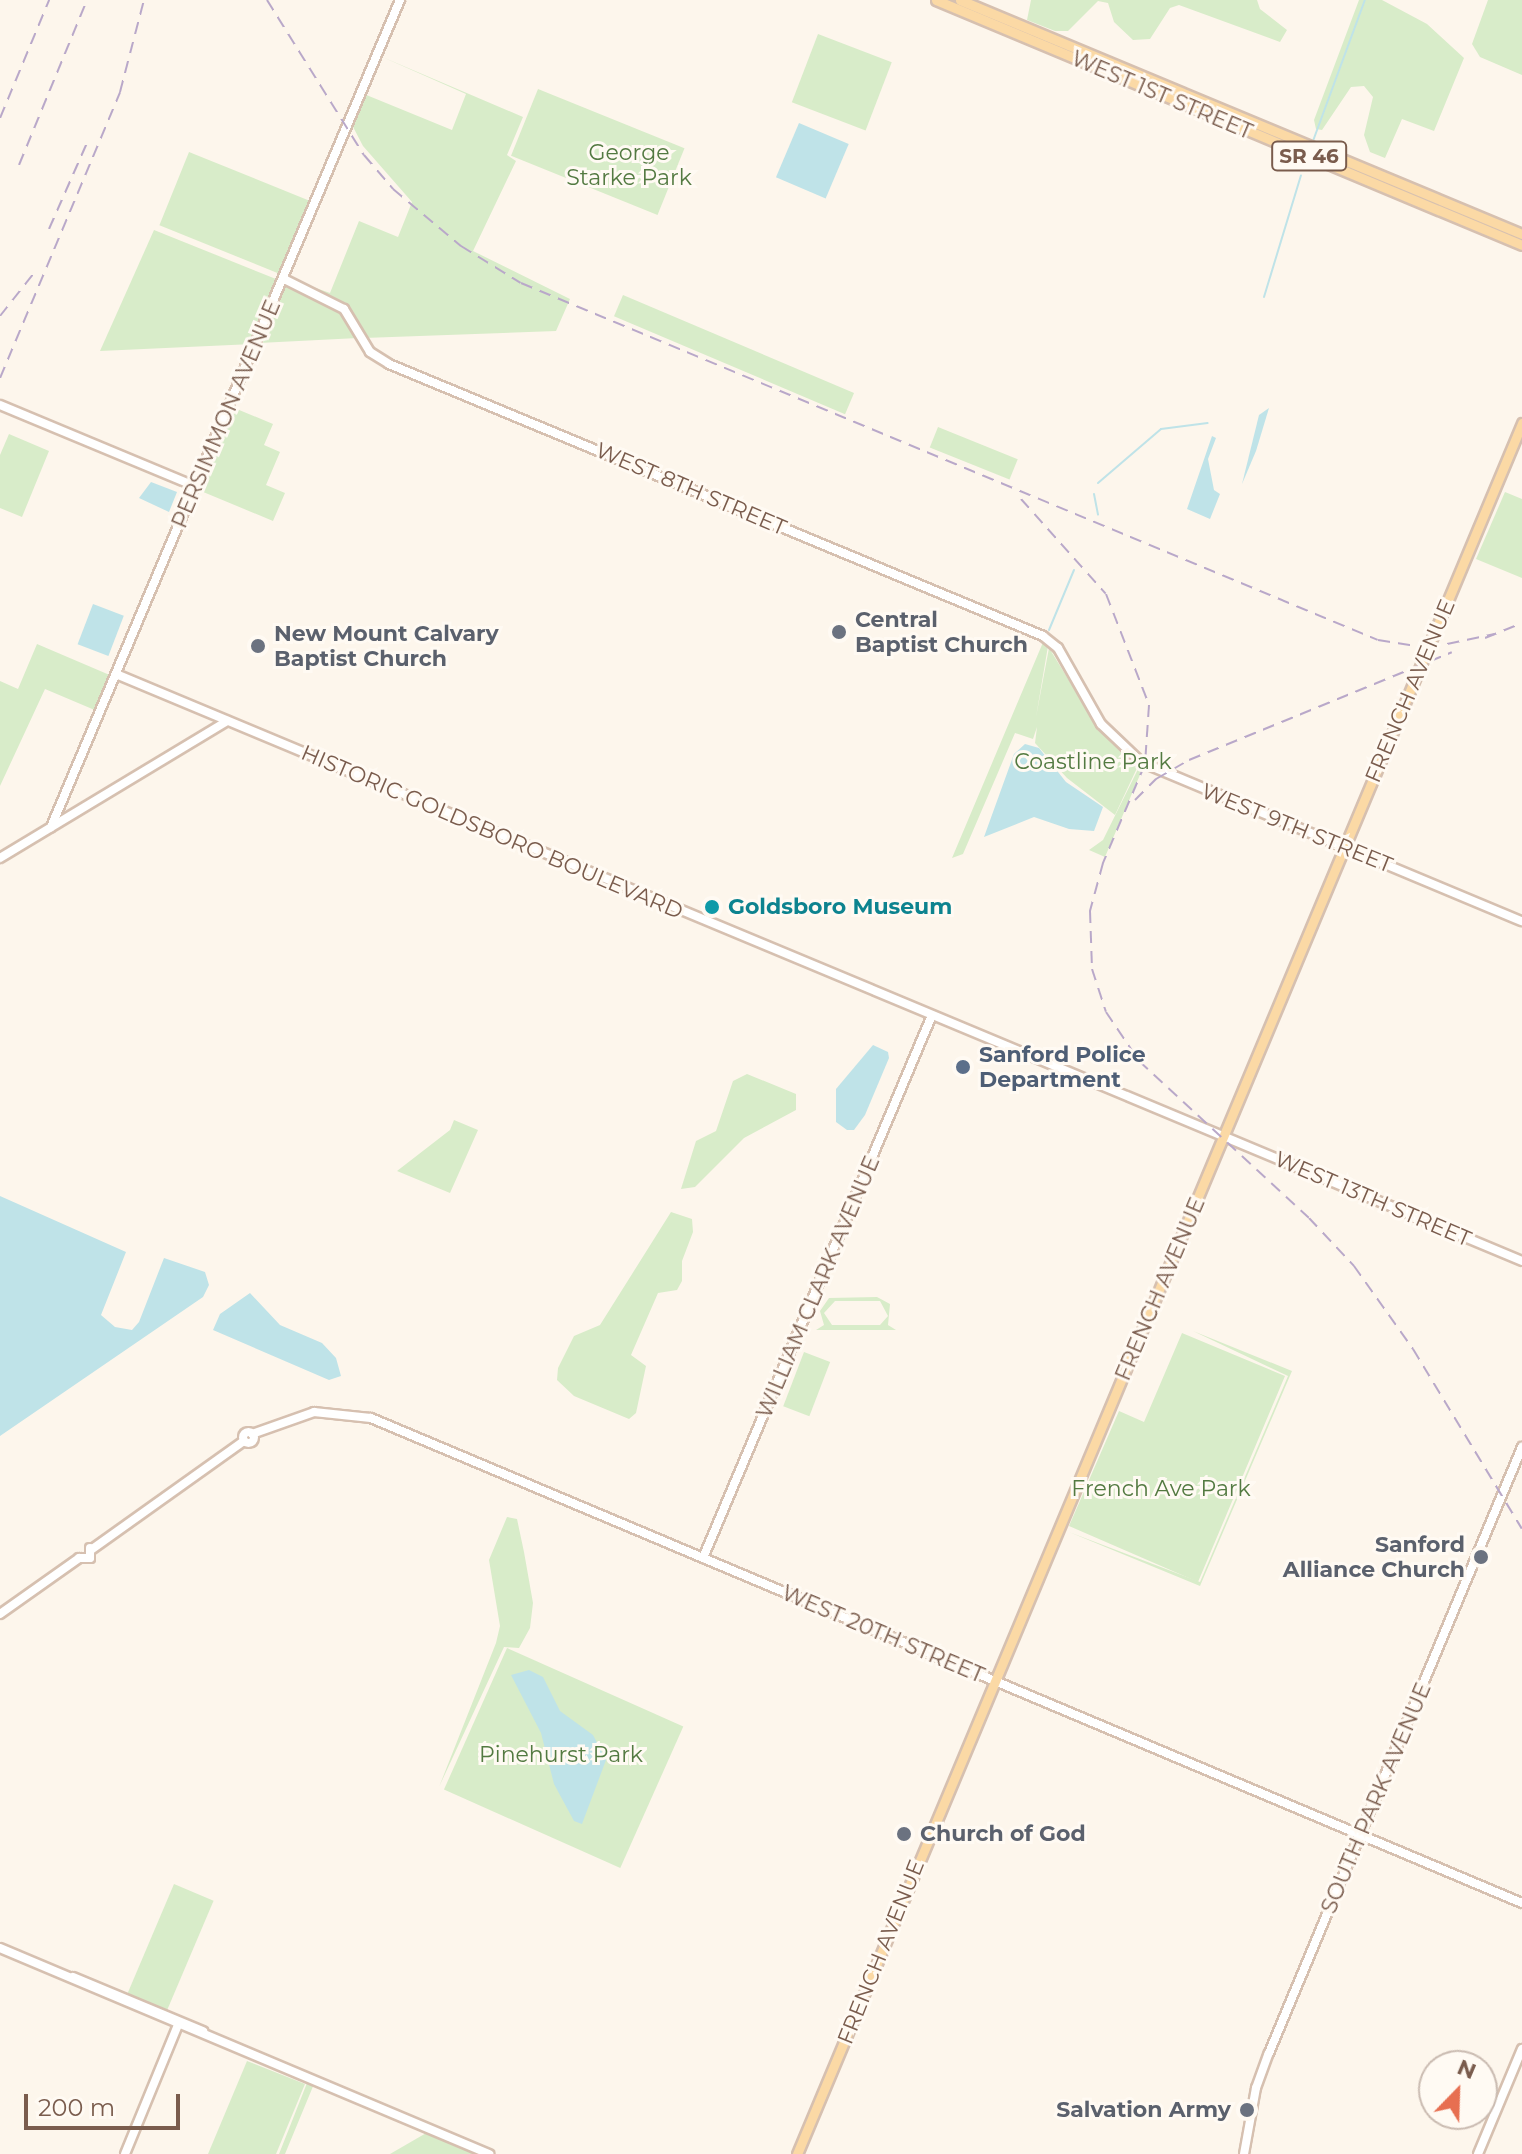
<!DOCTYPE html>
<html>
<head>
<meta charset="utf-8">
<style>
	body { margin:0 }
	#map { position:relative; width:1522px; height:2154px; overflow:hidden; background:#fdf6ec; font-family:Montserrat,sans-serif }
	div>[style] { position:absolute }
	.green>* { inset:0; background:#d8ecc9; transform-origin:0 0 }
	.water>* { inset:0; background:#bfe3e8; transform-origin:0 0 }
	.stream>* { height:2px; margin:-1px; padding:0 1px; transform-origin:1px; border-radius:1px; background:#bfe3e8 }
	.roads { filter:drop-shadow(2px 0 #d6c0b0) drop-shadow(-2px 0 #d6c0b0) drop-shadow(0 2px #d6c0b0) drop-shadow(0 -2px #d6c0b0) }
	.secondary>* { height:8px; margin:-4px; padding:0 4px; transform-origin:4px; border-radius:4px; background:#fff }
	.secondary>.ring { margin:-4px; padding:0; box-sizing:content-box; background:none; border:8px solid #fff; border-radius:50% }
	.primary>* { height:9px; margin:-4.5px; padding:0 4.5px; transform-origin:4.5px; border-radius:4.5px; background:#fbd9a5 }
	.rail>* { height:2px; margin-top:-1px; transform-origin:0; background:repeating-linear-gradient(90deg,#b9a8c9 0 12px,transparent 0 20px) }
	.dots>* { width:22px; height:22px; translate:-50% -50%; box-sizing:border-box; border:4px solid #fffaf3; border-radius:50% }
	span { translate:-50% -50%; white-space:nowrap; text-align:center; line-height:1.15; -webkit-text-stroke:6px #fffaf3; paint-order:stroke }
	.shield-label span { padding:2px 6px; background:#fffaf3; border:2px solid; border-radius:6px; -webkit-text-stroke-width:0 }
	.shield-label { font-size:20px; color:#7a5c4d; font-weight:700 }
	.street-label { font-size:22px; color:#7a5c4d }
	.park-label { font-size:22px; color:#537a41 }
	.worship-label { font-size:22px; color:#5b616d; font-weight:700 }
	.left { translate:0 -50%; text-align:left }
	.right { translate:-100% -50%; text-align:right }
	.culture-label { font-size:22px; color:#0d838f; font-weight:700 }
	.service-label { font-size:22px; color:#4e5e75; font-weight:700 }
	.north { position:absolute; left:1418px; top:2050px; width:80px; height:80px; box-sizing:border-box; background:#fffaf3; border:2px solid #cabbb1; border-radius:50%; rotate:23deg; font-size:22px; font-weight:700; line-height:32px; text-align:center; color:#7a5c4d }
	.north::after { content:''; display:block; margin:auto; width:28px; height:36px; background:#e76f51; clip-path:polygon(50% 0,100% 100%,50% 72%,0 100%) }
	.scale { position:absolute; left:24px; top:2094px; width:156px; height:36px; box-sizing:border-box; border:4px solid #7a5c4d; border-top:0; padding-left:10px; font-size:24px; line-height:28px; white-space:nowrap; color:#7a5c4d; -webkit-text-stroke:6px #fffaf3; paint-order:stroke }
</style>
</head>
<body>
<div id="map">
	<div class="green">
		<i style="clip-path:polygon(1031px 0,1257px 0,1260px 9px,1287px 30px,1280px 42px,1179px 5px,1170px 8px,1150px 39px,1133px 40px,1114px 22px,1108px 3px,1098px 1px,1068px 31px,1055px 31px,1027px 20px)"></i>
		<i style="clip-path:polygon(1359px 0,1382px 0,1427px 24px,1464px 58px,1434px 131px,1402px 119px,1385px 158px,1370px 152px,1364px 135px,1373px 97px,1364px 86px,1351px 87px,1322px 130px,1316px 129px,1314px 120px)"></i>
		<i style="clip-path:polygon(1488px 0,1522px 0,1522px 75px,1480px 57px,1472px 44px)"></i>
		<i style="left:818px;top:34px;width:79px;height:73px;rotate:21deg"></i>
		<i style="clip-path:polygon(380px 56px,523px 117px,507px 155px,516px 161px,473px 251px,570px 299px,556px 331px,364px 338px,346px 306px,296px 281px,330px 293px,359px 221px,398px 237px,412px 202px,363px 146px,351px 123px,364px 94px,452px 130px,466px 94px)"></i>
		<i style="left:538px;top:89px;width:158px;height:72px;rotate:22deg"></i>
		<i style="left:189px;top:152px;width:134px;height:79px;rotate:22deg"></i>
		<i style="clip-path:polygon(154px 230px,281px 281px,253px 344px,100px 351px)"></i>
		<i style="clip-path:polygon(286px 283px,343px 311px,358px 338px,259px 343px)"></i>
		<i style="left:623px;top:295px;width:251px;height:23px;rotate:23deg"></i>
		<i style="clip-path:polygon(232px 407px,273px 424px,264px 445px,280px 452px,266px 485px,285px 493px,273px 521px,196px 489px)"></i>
		<i style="left:938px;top:427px;width:86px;height:22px;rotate:22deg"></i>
		<i style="clip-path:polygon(9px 434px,49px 451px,22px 517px,0 508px,0 455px)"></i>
		<i style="clip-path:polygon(1505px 492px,1522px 499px,1522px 578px,1476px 559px)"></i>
		<i style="clip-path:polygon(1044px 640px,1055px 650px,1082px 696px,1048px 646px,1036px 717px,1049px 648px,1096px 724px,1138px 766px,1115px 815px,1067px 778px,1035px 743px,1037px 727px,1033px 739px,1015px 733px,963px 854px,952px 858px)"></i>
		<i style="clip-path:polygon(37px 644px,112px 676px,97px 711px,45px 689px,0 786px,0 681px,18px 689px)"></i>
		<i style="clip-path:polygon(1140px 765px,1142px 770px,1105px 857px,1089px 850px,1103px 840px)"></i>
		<i style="clip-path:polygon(747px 1074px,796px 1094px,796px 1110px,744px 1138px,695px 1187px,681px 1189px,696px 1141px,716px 1131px,733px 1081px)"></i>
		<i style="clip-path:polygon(454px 1120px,478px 1130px,450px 1193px,397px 1171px,450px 1130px)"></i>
		<i style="clip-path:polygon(671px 1212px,692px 1219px,693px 1232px,682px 1261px,682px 1281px,677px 1290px,658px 1293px,631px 1355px,646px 1366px,636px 1413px,629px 1419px,574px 1396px,557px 1380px,558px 1368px,574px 1336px,600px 1325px)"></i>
		<i style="clip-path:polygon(evenodd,877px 1297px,890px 1304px,888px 1325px,896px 1330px,816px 1330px,824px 1325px,820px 1311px,829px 1298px,877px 1297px,835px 1301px,880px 1301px,888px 1316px,880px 1325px,832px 1325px,824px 1313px,835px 1301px)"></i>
		<i style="clip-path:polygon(1193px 1331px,1292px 1371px,1200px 1586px,1069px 1532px,1200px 1582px,1288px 1376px)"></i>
		<i style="clip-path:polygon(1182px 1333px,1285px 1376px,1198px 1582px,1069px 1526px,1119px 1411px,1144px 1422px)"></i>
		<i style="left:804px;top:1352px;width:28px;height:58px;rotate:21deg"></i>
		<i style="clip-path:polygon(507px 1517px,517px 1519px,524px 1552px,533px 1603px,530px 1628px,519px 1648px,504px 1647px,439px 1787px,496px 1643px,500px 1626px,489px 1560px)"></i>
		<i style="left:507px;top:1648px;width:193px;height:155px;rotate:24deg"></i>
		<i style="left:174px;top:1884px;width:43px;height:122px;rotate:23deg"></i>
		<i style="clip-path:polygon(247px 2056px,314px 2084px,285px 2154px,279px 2154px,307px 2083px)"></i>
		<i style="clip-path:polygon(247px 2061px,305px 2084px,276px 2154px,208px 2154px)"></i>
		<i style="clip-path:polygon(428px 2132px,481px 2154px,390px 2154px)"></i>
	</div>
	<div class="water">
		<i style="left:799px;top:123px;width:54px;height:59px;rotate:23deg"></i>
		<i style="clip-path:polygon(1269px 408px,1256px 451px,1242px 484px,1259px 415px)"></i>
		<i style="clip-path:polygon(1212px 436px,1216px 438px,1208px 459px,1214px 490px,1220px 494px,1210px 519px,1187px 509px)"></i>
		<i style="clip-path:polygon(151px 482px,177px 492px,169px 512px,139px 498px)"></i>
		<i style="left:93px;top:604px;width:33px;height:43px;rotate:21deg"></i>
		<i style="clip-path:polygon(1025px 744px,1039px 748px,1066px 782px,1103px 807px,1094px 831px,1069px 829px,1034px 817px,984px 837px,1014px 754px)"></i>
		<i style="clip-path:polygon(873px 1045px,888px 1052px,889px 1058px,865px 1115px,854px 1130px,847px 1130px,836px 1122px,836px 1089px)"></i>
		<i style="clip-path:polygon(0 1196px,126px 1252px,101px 1315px,115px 1327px,132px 1330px,139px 1322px,164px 1258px,205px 1272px,209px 1285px,203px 1297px,0 1436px)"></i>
		<i style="clip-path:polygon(250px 1293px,280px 1325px,322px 1343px,336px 1358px,341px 1376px,329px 1380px,213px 1330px,220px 1314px)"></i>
		<i style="clip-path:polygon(529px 1670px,543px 1677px,560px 1711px,593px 1735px,606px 1760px,582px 1824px,574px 1821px,554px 1784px,541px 1733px,511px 1675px)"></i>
	</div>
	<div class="stream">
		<i style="left:1313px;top:141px;width:150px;rotate:-69.8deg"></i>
		<i style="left:1264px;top:297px;width:127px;rotate:-73.1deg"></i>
		<i style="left:1098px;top:483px;width:83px;rotate:-40.6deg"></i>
		<i style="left:1161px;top:429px;width:47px;rotate:-7.3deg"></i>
		<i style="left:1094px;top:494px;width:21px;rotate:79deg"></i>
		<i style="left:1049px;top:630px;width:65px;rotate:-67.4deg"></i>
	</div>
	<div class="roads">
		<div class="secondary">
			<i style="left:284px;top:279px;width:67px;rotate:26.6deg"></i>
			<i style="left:344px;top:309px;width:50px;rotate:58.8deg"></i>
			<i style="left:370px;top:352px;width:22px;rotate:32deg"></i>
			<i style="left:389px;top:364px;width:708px;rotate:22.58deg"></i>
			<i style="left:1043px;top:636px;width:19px;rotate:39deg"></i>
			<i style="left:1058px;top:648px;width:87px;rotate:60.5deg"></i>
			<i style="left:1101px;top:724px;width:55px;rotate:43.5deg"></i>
			<i style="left:1141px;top:762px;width:413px;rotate:22.7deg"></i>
			<i style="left:0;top:405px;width:211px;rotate:22.6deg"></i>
			<i style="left:116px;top:674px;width:1524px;rotate:22.66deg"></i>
			<i style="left:51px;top:827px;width:898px;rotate:-67.12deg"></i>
			<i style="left:0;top:858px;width:265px;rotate:-31.1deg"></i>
			<i class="ring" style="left:242.5px;top:1431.5px;width:3px;height:3px"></i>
			<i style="left:252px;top:1434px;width:66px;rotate:-19.5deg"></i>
			<i style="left:314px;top:1412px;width:57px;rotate:6deg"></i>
			<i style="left:371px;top:1418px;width:1249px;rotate:22.85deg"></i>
			<i style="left:91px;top:1550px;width:188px;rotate:-35.5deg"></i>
			<i style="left:703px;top:1558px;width:589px;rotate:-67.13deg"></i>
			<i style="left:0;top:1614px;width:97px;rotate:-35.3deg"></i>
			<i style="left:79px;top:1558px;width:11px"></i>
			<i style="left:90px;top:1558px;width:10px;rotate:-90deg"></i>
			<i style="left:0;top:1948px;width:531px;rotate:22.84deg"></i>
			<i style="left:73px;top:1977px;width:141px;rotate:22.6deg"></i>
			<i style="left:125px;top:2154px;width:139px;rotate:-67.7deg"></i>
			<i style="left:1244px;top:2154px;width:67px;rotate:-79.7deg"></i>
			<i style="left:1256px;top:2088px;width:37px;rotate:-70deg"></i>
			<i style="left:1269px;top:2053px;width:657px;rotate:-67.34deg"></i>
			<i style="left:1478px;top:2154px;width:114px;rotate:-67.3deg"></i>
		</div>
		<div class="primary">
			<i style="left:936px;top:0;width:635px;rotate:22.69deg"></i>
			<i style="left:960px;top:0;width:609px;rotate:22.61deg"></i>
			<i style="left:797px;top:2154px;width:1877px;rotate:-67.27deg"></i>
		</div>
	</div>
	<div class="rail">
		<i style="left:267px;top:0;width:183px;rotate:58deg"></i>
		<i style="left:364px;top:155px;width:45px;rotate:49.5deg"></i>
		<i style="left:393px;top:189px;width:89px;rotate:40deg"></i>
		<i style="left:461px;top:246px;width:70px;rotate:31.7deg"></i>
		<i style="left:521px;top:283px;width:928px;rotate:22.62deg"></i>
		<i style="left:1378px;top:640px;width:51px;rotate:9.1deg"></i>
		<i style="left:1428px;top:648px;width:68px;rotate:-11.8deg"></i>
		<i style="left:0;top:118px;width:128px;rotate:-67.4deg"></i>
		<i style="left:19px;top:165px;width:178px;rotate:-67.6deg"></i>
		<i style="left:49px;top:229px;width:94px;rotate:-66.2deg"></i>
		<i style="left:0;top:316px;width:55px;rotate:-51.7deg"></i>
		<i style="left:0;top:378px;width:310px;rotate:-67.2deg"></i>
		<i style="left:120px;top:92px;width:95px;rotate:-75.4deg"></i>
		<i style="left:1021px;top:499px;width:127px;rotate:48.2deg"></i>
		<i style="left:1106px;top:594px;width:119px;rotate:68.8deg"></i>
		<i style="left:1149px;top:705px;width:59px;rotate:93.9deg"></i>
		<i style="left:1145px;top:764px;width:108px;rotate:113deg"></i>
		<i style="left:1103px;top:863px;width:50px;rotate:105.2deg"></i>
		<i style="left:1090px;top:911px;width:58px;rotate:88deg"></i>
		<i style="left:1092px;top:969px;width:45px;rotate:72deg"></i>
		<i style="left:1106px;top:1012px;width:59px;rotate:56deg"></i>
		<i style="left:1139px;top:1061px;width:231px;rotate:42.7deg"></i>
		<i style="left:1309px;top:1218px;width:66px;rotate:46.8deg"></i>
		<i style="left:1354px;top:1266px;width:102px;rotate:54.6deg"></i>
		<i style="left:1413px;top:1349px;width:210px;rotate:58.8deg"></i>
		<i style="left:1485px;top:638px;width:40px;rotate:-22deg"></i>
		<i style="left:1135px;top:800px;width:30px;rotate:-45deg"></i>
		<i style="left:1156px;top:779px;width:38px;rotate:-30deg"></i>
		<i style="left:1189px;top:760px;width:284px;rotate:-22.3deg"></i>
	</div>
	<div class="dots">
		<i style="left:839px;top:632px;background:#6b7280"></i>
		<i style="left:258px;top:646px;background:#6b7280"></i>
		<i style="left:712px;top:907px;background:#0f9aa8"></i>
		<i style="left:963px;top:1067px;background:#5c6f8a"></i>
		<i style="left:1481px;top:1557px;background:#6b7280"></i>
		<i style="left:904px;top:1834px;background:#6b7280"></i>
		<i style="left:1247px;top:2110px;background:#6b7280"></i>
	</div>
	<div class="shield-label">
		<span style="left:1309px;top:156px">SR 46</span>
	</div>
	<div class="street-label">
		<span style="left:1162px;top:95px;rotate:23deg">WEST 1ST STREET</span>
		<span style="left:226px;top:414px;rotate:-67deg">PERSIMMON AVENUE</span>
		<span style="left:691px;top:489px;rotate:23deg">WEST 8TH STREET</span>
		<span style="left:1410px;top:691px;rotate:-67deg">FRENCH AVENUE</span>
		<span style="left:1297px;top:828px;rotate:22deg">WEST 9TH STREET</span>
		<span style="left:492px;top:832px;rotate:23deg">HISTORIC GOLDSBORO BOULEVARD</span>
		<span style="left:1373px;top:1199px;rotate:23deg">WEST 13TH STREET</span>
		<span style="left:818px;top:1287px;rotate:-67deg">WILLIAM CLARK AVENUE</span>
		<span style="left:1160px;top:1289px;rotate:-67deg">FRENCH AVENUE</span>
		<span style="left:883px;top:1634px;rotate:23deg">WEST 20TH STREET</span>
		<span style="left:1376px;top:1798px;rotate:-67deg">SOUTH PARK AVENUE</span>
		<span style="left:881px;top:1952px;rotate:-68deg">FRENCH AVENUE</span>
	</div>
	<div class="park-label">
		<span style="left:629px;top:165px">George<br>Starke Park</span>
		<span style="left:1093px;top:762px">Coastline Park</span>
		<span style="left:1161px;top:1489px">French Ave Park</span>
		<span style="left:561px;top:1755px">Pinehurst Park</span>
	</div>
	<div class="worship-label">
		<span class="left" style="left:855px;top:632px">Central<br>Baptist Church</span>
		<span class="left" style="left:274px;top:646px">New Mount Calvary<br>Baptist Church</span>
		<span class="right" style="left:1465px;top:1557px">Sanford<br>Alliance Church</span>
		<span class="left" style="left:920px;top:1834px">Church of God</span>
		<span class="right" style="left:1231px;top:2110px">Salvation Army</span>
	</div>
	<div class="culture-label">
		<span class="left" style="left:728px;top:907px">Goldsboro Museum</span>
	</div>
	<div class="service-label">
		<span class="left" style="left:979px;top:1067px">Sanford Police<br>Department</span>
	</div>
	<div class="north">N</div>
	<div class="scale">200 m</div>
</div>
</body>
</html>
